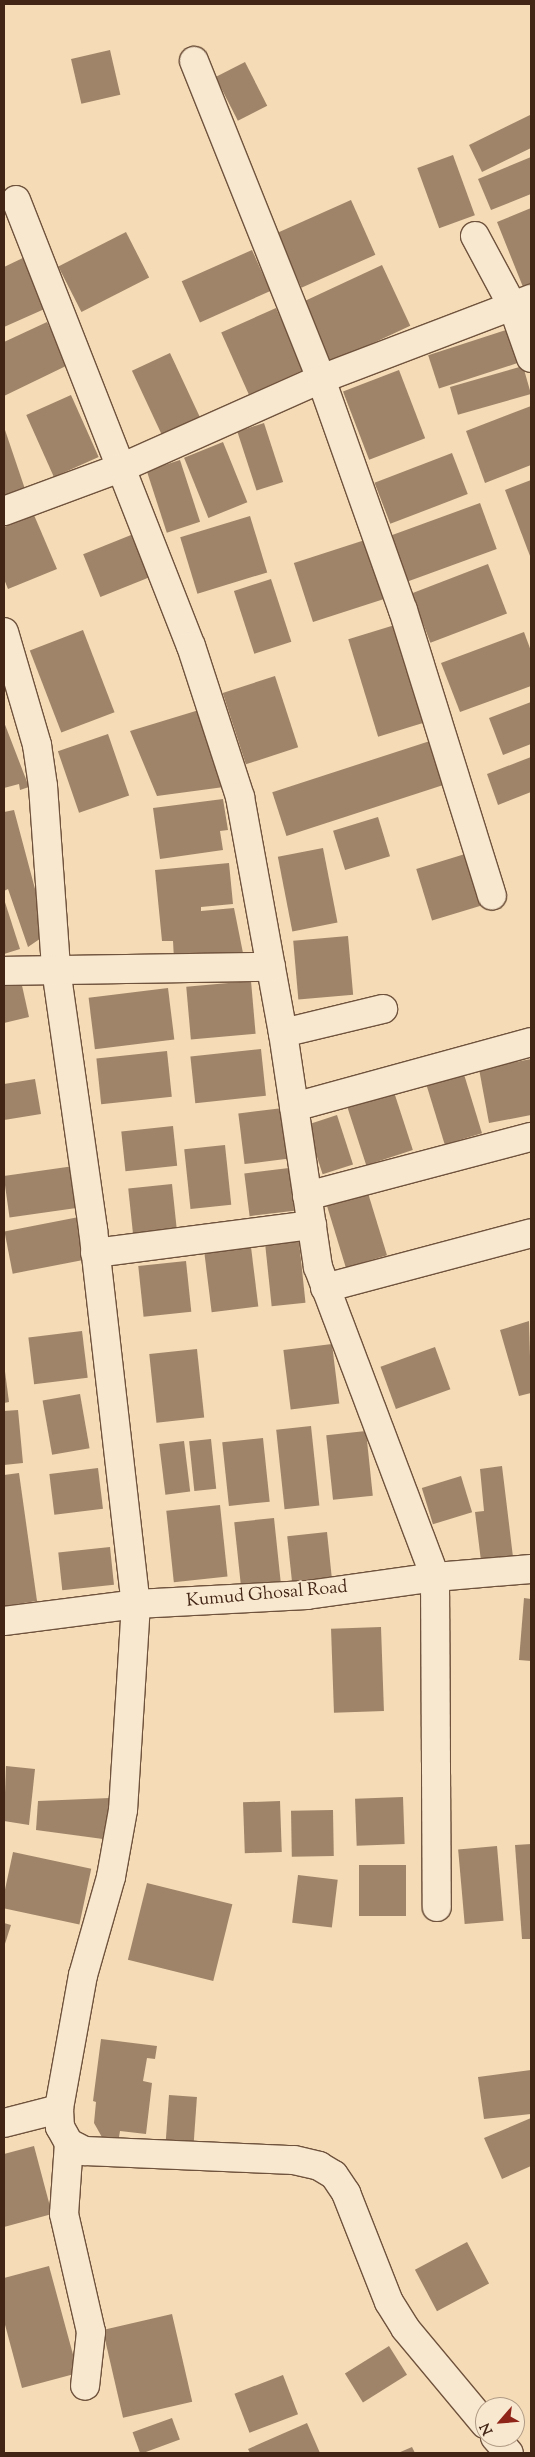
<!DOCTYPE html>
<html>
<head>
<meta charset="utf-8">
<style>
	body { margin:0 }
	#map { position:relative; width:535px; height:2457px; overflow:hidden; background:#f5dcb6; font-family:"Sorts Mill Goudy",serif }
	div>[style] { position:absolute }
	.building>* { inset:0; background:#a08469; transform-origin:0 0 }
	.roads { filter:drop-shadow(1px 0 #70533d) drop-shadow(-1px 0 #70533d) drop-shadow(0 1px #70533d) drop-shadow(0 -1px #70533d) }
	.street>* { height:28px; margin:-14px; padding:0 14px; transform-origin:14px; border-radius:14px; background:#f8e8d0 }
	.secondary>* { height:28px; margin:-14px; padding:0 14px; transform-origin:14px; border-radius:14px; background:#f8e8d0 }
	span { translate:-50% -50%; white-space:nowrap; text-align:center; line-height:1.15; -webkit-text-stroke:4px #f8e8d0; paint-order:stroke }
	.street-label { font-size:18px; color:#432515 }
	.frame { position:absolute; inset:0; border:5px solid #432515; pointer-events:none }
	.north { position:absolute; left:475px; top:2397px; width:50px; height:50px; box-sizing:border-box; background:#f8e8d0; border:1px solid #b09a85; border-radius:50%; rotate:243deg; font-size:14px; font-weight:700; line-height:20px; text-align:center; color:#432515 }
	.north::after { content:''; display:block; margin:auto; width:18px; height:22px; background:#8f2418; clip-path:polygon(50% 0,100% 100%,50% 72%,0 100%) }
</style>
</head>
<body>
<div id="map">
	<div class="building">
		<i style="left:110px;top:50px;width:46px;height:40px;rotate:77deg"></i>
		<i style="left:245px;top:62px;width:49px;height:33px;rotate:63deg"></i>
		<i style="clip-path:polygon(530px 115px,531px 148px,482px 172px,469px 145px)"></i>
		<i style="left:453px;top:155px;width:64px;height:38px;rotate:70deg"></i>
		<i style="clip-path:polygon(531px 157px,531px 194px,491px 210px,478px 179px)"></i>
		<i style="left:351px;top:200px;width:60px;height:81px;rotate:66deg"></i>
		<i style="clip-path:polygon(531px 208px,531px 284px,523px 287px,497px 222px)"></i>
		<i style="left:126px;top:232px;width:51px;height:76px;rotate:63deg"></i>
		<i style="left:252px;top:250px;width:45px;height:77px;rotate:66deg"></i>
		<i style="clip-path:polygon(27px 256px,49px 307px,4px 327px,4px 267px)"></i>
		<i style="left:382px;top:265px;width:67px;height:90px;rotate:65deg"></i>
		<i style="left:276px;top:308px;width:68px;height:60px;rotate:66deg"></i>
		<i style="clip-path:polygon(47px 322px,68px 365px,4px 396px,4px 342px)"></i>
		<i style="left:509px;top:329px;width:35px;height:85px;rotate:72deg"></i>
		<i style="left:170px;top:353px;width:72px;height:42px;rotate:65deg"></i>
		<i style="left:523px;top:366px;width:29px;height:76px;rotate:74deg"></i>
		<i style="left:399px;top:370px;width:73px;height:60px;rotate:69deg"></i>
		<i style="left:71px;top:395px;width:68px;height:49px;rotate:66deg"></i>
		<i style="clip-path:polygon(531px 406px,531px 465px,485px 483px,466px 431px)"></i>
		<i style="left:264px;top:423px;width:62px;height:28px;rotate:72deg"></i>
		<i style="clip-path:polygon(4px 427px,27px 495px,4px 502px)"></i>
		<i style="left:223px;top:442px;width:65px;height:42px;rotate:68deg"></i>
		<i style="left:452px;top:453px;width:44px;height:83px;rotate:69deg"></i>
		<i style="left:180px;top:460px;width:65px;height:35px;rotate:72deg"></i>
		<i style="clip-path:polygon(531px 480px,531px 555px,530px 556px,505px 490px)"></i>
		<i style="left:480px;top:503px;width:49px;height:97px;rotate:70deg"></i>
		<i style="clip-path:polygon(34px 515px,57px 569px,8px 589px,4px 579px,4px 527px)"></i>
		<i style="left:250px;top:516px;width:59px;height:73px;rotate:73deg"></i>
		<i style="left:136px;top:533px;width:46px;height:57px;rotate:68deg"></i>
		<i style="left:368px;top:539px;width:62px;height:78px;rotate:72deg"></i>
		<i style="left:488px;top:564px;width:53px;height:82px;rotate:69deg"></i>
		<i style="left:271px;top:579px;width:66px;height:39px;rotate:72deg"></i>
		<i style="left:398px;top:624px;width:102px;height:52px;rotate:73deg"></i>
		<i style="left:83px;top:630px;width:88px;height:57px;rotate:69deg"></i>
		<i style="clip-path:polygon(524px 632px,531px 651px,531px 686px,460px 712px,441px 663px)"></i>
		<i style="left:275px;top:676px;width:75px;height:55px;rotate:72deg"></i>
		<i style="clip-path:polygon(531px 702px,531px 744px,503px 755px,489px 718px)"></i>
		<i style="clip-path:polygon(199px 710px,224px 787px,157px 796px,130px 731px)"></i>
		<i style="clip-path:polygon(4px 722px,29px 787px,20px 790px,19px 784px,4px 788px)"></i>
		<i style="left:108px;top:734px;width:65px;height:53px;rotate:71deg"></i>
		<i style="left:433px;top:740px;width:46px;height:169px;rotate:72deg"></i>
		<i style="clip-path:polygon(531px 757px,531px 792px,498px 805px,487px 774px)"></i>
		<i style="clip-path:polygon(223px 799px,228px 830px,220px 831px,223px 850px,160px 859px,153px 808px)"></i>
		<i style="clip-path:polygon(14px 810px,47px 934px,28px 947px,8px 889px,4px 891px,4px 812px)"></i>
		<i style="left:378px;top:817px;width:41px;height:47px;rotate:73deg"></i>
		<i style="left:323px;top:848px;width:76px;height:46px;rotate:79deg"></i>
		<i style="left:465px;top:854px;width:54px;height:51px;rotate:73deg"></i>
		<i style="clip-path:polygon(229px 863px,233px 904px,201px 907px,201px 911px,234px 908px,243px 953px,174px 960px,173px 941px,162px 941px,155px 870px)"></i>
		<i style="clip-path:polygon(4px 899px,20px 949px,4px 954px)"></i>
		<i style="left:348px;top:936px;width:59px;height:55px;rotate:85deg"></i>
		<i style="clip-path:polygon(21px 981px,29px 1017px,4px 1023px,4px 984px)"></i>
		<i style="left:251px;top:981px;width:53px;height:65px;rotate:85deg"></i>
		<i style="left:168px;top:988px;width:52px;height:80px;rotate:83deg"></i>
		<i style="left:261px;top:1049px;width:47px;height:71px;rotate:84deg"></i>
		<i style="left:167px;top:1051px;width:46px;height:71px;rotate:84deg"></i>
		<i style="clip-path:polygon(531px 1059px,531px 1115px,489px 1123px,479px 1069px)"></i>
		<i style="left:463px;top:1071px;width:65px;height:39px;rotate:73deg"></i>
		<i style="clip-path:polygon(35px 1079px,41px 1114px,4px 1120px,4px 1084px)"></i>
		<i style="left:394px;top:1092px;width:61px;height:49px;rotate:72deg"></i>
		<i style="left:283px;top:1108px;width:51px;height:45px;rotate:83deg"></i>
		<i style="left:337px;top:1115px;width:52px;height:32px;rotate:72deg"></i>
		<i style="left:173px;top:1126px;width:40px;height:52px;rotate:84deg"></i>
		<i style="left:225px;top:1145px;width:60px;height:41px;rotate:84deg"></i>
		<i style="left:74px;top:1166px;width:42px;height:71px;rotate:82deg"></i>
		<i style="left:289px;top:1168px;width:43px;height:45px;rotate:83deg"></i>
		<i style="left:172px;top:1184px;width:45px;height:44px;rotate:84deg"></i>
		<i style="left:368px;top:1193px;width:65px;height:43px;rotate:73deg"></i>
		<i style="left:84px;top:1216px;width:43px;height:81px;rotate:79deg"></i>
		<i style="left:299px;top:1241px;width:62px;height:34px;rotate:84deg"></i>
		<i style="left:251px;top:1247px;width:60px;height:47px;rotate:83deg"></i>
		<i style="left:186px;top:1261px;width:51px;height:48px;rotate:84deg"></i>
		<i style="clip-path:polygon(529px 1321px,531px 1393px,519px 1396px,500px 1330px)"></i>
		<i style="left:82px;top:1331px;width:47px;height:54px;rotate:83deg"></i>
		<i style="left:332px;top:1344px;width:60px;height:49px;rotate:83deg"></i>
		<i style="left:435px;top:1347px;width:45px;height:58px;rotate:70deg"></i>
		<i style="left:197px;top:1349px;width:69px;height:48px;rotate:84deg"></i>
		<i style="clip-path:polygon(4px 1364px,9px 1402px,4px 1403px)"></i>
		<i style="left:80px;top:1394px;width:55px;height:38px;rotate:80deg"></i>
		<i style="clip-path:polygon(18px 1410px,23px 1463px,4px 1465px,4px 1411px)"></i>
		<i style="left:311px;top:1426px;width:80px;height:35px;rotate:84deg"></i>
		<i style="left:366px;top:1431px;width:65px;height:40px;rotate:84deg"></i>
		<i style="left:263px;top:1438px;width:64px;height:41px;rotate:84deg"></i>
		<i style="left:211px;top:1439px;width:50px;height:22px;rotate:84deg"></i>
		<i style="left:184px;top:1441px;width:51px;height:25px;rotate:83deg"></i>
		<i style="clip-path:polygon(502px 1466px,513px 1557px,481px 1561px,475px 1512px,484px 1511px,480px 1469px)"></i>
		<i style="left:98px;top:1468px;width:41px;height:49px;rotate:83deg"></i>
		<i style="clip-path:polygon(19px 1473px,37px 1601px,4px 1606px,4px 1475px)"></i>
		<i style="left:461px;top:1476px;width:38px;height:41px;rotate:73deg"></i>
		<i style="left:220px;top:1505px;width:72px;height:54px;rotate:84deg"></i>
		<i style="left:274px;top:1518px;width:68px;height:40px;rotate:84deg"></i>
		<i style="left:327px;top:1532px;width:48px;height:40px;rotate:84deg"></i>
		<i style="left:110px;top:1547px;width:38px;height:52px;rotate:84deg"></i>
		<i style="clip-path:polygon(524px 1598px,531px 1599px,531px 1661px,519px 1660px)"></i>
		<i style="left:381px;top:1627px;width:84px;height:50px;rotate:88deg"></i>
		<i style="clip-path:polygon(6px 1766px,35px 1769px,29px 1825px,4px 1821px)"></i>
		<i style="left:403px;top:1797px;width:47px;height:48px;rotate:88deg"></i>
		<i style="clip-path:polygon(110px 1798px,103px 1839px,36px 1830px,38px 1801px)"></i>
		<i style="left:280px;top:1801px;width:51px;height:37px;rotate:88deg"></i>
		<i style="left:333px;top:1810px;width:46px;height:42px;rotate:89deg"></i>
		<i style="clip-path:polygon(531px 1844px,531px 1939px,522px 1939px,515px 1845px)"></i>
		<i style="left:497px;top:1846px;width:75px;height:39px;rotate:85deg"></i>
		<i style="left:13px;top:1852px;width:80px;height:57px;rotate:12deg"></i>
		<i style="left:359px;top:1865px;width:47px;height:51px"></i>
		<i style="left:298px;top:1875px;width:40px;height:48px;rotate:7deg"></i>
		<i style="left:147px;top:1883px;width:88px;height:79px;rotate:14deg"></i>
		<i style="clip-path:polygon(4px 1923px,11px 1925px,4px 1947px)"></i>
		<i style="clip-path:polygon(101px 2039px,157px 2046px,155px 2059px,147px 2058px,143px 2081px,152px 2083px,146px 2134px,120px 2131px,118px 2143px,103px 2139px,94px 2123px,96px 2102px,93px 2101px)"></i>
		<i style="clip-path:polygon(531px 2070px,531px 2114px,484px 2119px,478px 2077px)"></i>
		<i style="left:169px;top:2095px;width:28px;height:48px;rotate:4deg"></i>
		<i style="clip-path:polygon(531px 2118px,531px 2166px,502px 2179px,484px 2138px)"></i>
		<i style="clip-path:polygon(34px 2146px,52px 2214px,4px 2227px,4px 2154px)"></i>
		<i style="left:467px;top:2242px;width:47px;height:59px;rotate:62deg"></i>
		<i style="clip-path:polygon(49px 2266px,78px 2373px,22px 2388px,4px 2321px,4px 2278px)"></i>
		<i style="left:172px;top:2314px;width:90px;height:71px;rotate:77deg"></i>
		<i style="left:389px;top:2346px;width:34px;height:52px;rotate:58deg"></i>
		<i style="left:283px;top:2375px;width:42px;height:52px;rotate:69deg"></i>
		<i style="left:172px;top:2418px;width:23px;height:42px;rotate:70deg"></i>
		<i style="clip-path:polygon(307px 2423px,320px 2453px,250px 2453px,248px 2449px)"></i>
		<i style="clip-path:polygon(412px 2447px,415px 2453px,398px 2453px)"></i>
	</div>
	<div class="roads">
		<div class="street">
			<i style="left:194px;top:61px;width:342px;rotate:68.2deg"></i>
			<i style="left:321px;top:379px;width:245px;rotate:70.5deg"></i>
			<i style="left:403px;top:610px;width:299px;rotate:72.7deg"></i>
			<i style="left:16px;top:200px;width:479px;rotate:68.6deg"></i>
			<i style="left:191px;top:646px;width:159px;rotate:72deg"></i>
			<i style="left:240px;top:797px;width:240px;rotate:79.7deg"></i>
			<i style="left:283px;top:1033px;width:237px;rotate:81.5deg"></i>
			<i style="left:318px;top:1267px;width:331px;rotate:69.3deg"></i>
			<i style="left:435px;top:1577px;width:330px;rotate:89.7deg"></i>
			<i style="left:475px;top:236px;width:81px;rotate:61.8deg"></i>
			<i style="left:513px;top:307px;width:54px;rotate:70.6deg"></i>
			<i style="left:4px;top:511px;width:127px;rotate:-20.3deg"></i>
			<i style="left:123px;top:467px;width:217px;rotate:-24deg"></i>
			<i style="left:321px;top:379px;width:225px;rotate:-20.9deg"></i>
			<i style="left:4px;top:632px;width:118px;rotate:73.7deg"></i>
			<i style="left:37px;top:745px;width:41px;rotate:81.7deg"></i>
			<i style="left:43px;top:786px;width:183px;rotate:85.9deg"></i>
			<i style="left:56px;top:969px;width:263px;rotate:81.9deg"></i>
			<i style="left:93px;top:1229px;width:377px;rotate:83.5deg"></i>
			<i style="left:136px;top:1604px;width:206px;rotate:93.6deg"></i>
			<i style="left:123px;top:1810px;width:68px;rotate:100.2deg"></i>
			<i style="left:111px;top:1877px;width:102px;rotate:105.9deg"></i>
			<i style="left:83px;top:1975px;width:136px;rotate:100.2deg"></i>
			<i style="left:59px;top:2109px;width:18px;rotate:87deg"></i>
			<i style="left:60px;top:2127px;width:18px;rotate:61deg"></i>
			<i style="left:69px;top:2143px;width:18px;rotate:27deg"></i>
			<i style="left:85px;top:2151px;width:209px;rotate:2.5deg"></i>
			<i style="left:294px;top:2160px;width:26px;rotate:13deg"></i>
			<i style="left:319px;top:2166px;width:17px;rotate:31deg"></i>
			<i style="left:334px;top:2175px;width:22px;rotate:56deg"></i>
			<i style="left:346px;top:2193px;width:117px;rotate:68.5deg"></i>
			<i style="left:389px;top:2302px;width:31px;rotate:58deg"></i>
			<i style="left:405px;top:2328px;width:125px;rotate:50.2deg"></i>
			<i style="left:4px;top:971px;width:267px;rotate:-0.9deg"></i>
			<i style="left:283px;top:1033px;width:103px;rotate:-13.5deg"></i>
			<i style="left:294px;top:1107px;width:246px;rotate:-15.3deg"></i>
			<i style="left:307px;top:1196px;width:232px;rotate:-14.8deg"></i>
			<i style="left:95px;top:1253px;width:219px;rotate:-7.4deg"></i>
			<i style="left:325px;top:1288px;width:213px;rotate:-14.9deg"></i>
			<i style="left:4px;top:2123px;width:57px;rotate:-14.3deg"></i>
			<i style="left:69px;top:2143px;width:71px;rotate:94deg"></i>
			<i style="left:64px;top:2214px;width:121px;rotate:77.1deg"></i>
			<i style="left:91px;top:2332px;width:54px;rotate:96.3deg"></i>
			<i style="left:495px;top:2437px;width:21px;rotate:49deg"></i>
		</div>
		<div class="secondary">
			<i style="left:4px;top:1621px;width:133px;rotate:-7.3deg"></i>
			<i style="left:136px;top:1604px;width:171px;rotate:-3deg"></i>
			<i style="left:307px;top:1595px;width:129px;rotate:-8deg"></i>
			<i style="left:435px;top:1577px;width:96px;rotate:-4.8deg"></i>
		</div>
	</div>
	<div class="street-label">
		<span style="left:267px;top:1595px;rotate:-5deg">Kumud Ghosal Road</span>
	</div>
	<div class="frame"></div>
	<div class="north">N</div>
</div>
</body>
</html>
